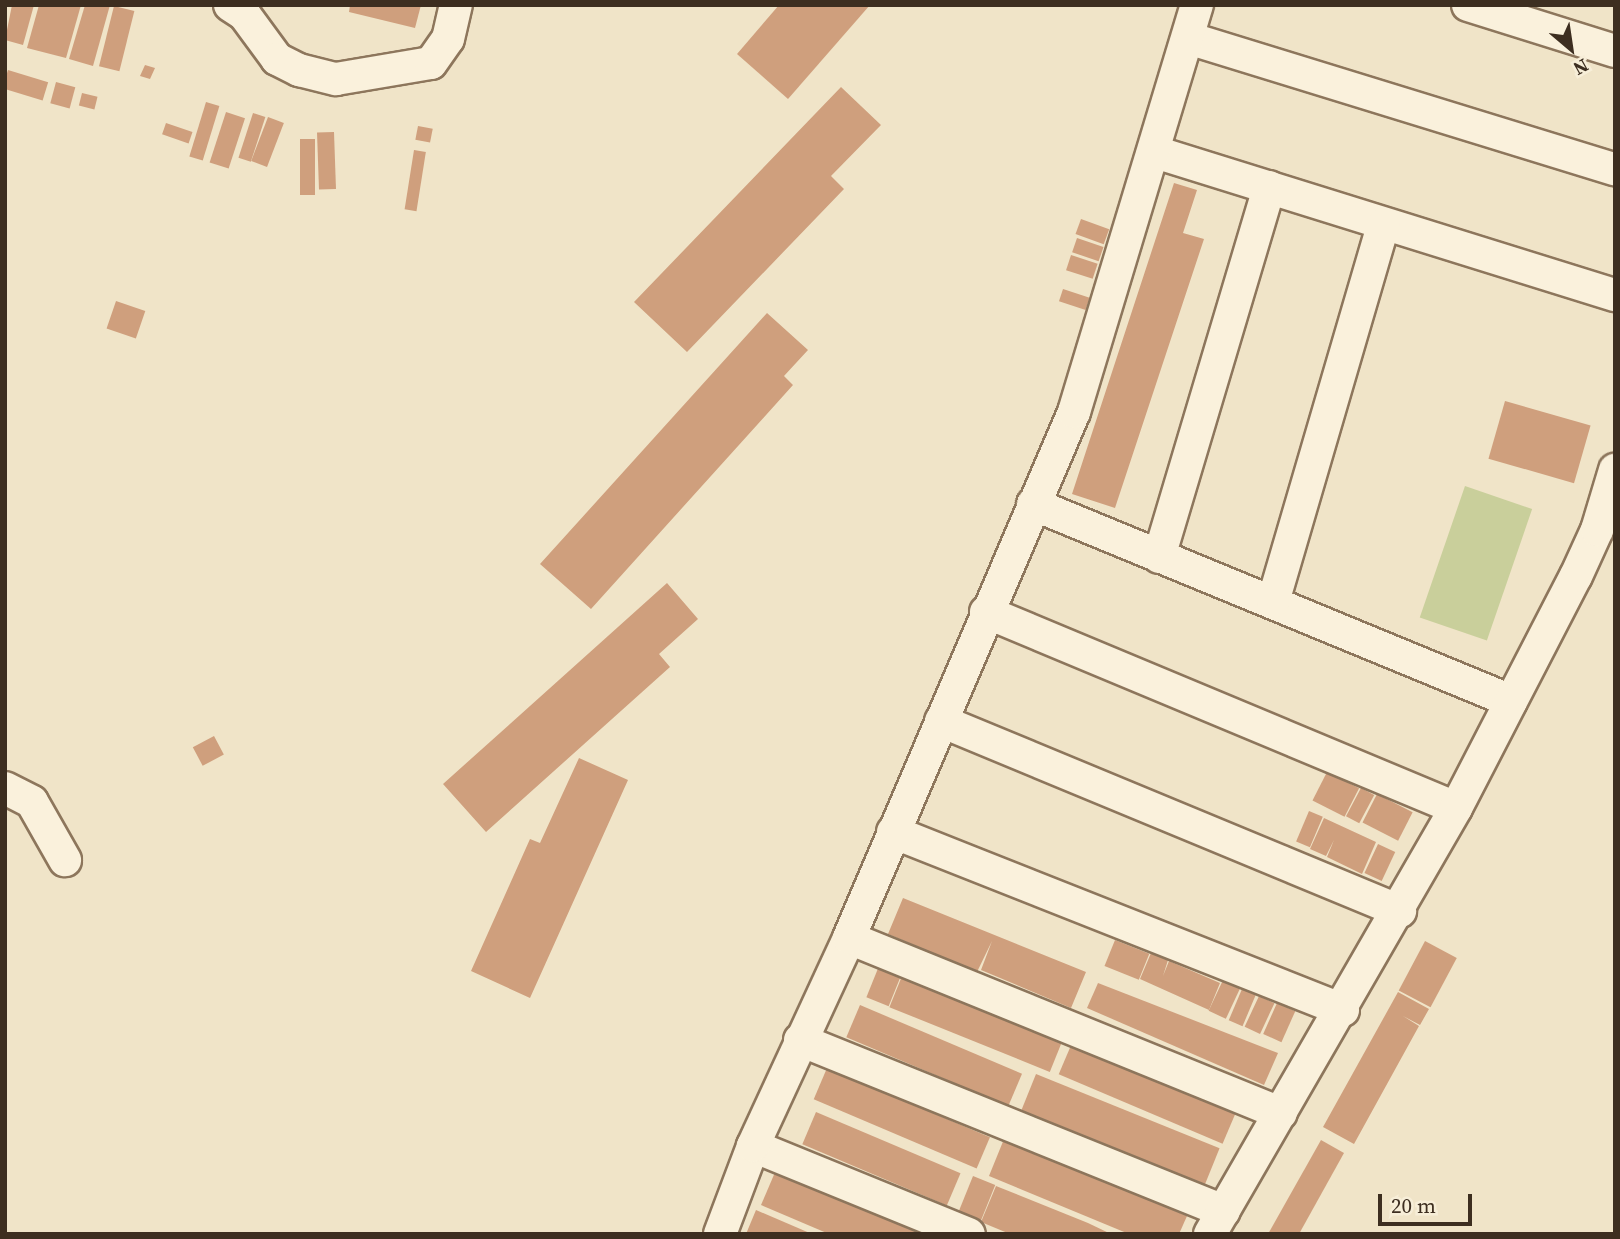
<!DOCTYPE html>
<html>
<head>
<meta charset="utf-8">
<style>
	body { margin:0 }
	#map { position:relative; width:1620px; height:1239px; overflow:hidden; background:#f0e4c8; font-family:"Source Serif 4",serif }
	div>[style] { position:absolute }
	.green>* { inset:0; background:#c9cf9b; transform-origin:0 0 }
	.building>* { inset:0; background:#cf9f7d; transform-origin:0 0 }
	.roads { filter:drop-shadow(2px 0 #8d765c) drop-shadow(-2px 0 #8d765c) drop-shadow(0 2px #8d765c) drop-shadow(0 -2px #8d765c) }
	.minor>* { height:32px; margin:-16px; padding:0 16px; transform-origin:16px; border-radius:16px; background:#faf1dc }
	span { translate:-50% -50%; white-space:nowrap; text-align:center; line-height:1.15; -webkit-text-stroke:7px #f7eed8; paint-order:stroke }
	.frame { position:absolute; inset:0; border:7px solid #3d2e20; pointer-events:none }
	.north { position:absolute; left:1536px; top:14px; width:70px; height:70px; -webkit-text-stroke:5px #f7eed8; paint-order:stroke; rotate:151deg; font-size:19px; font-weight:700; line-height:28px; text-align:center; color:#3d2e20 }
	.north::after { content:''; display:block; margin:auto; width:24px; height:32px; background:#3d2e20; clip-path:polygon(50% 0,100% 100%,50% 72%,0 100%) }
	.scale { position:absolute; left:1378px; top:1194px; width:94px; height:32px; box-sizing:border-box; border:4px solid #3d2e20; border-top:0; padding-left:9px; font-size:21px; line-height:24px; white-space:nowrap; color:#3d2e20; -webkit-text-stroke:5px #f7eed8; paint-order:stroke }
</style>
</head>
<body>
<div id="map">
	<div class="green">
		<i style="left:1465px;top:486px;width:71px;height:139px;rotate:19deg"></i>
	</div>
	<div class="building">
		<i style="clip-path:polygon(12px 5px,34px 5px,23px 45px,5px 40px)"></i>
		<i style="clip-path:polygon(39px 5px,81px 5px,66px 58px,27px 48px)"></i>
		<i style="clip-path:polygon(85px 5px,110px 5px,93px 66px,69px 59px)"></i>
		<i style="clip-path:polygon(350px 5px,421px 5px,415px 28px,349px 12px)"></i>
		<i style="clip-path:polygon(779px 5px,870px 5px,788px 99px,737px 54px)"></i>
		<i style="left:114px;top:6px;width:21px;height:62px;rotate:14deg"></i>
		<i style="clip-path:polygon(145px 65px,155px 68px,150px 79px,140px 76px)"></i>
		<i style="left:8px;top:70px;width:42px;height:19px;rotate:17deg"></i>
		<i style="left:56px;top:82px;width:20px;height:22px;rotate:15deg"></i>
		<i style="clip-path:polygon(841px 87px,881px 125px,831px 176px,844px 189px,687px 352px,634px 302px)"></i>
		<i style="left:82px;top:93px;width:16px;height:13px;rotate:14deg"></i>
		<i style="left:206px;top:102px;width:14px;height:57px;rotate:17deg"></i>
		<i style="left:226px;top:112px;width:20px;height:53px;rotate:18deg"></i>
		<i style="left:253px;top:113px;width:13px;height:47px;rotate:18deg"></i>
		<i style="left:268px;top:117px;width:17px;height:47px;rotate:21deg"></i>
		<i style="left:166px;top:123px;width:28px;height:12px;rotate:19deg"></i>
		<i style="left:418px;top:126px;width:15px;height:14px;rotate:11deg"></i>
		<i style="left:334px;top:132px;width:57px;height:17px;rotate:88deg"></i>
		<i style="left:300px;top:139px;width:15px;height:56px"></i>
		<i style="left:414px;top:150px;width:12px;height:60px;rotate:9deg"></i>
		<i style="clip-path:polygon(1174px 183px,1197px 190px,1183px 233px,1204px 239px,1115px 508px,1072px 494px)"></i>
		<i style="left:1081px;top:219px;width:30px;height:16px;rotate:20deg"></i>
		<i style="left:1077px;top:238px;width:28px;height:15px;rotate:19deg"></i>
		<i style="left:1071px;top:255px;width:28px;height:16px;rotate:18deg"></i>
		<i style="left:1063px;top:289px;width:28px;height:13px;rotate:18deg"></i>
		<i style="left:116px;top:301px;width:31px;height:29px;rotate:19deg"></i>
		<i style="clip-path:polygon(767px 313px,808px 350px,784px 376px,793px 385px,591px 609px,540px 564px)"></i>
		<i style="left:1505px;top:401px;width:89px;height:60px;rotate:16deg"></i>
		<i style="clip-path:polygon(667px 583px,698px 619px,659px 654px,670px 667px,486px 832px,443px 784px)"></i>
		<i style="left:214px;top:736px;width:21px;height:24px;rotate:62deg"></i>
		<i style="clip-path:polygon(579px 758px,628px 780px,530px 998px,471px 971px,530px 839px,540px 843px)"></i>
		<i style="left:1327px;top:772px;width:36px;height:32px;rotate:27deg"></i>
		<i style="left:1361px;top:788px;width:15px;height:32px;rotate:28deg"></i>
		<i style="left:1377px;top:794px;width:40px;height:32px;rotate:27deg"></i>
		<i style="left:1309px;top:811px;width:15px;height:33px;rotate:23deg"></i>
		<i style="clip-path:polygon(1324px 818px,1376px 842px,1362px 874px,1327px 857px,1334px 840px,1326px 856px,1310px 849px)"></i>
		<i style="left:1378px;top:844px;width:19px;height:32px;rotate:25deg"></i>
		<i style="clip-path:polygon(903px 898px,1086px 972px,1071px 1008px,981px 970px,992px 941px,977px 972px,888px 934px)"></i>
		<i style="left:1115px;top:940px;width:37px;height:28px;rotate:22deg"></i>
		<i style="left:1425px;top:941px;width:36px;height:56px;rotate:28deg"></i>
		<i style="clip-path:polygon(1151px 953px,1168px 960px,1163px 976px,1169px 961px,1220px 983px,1209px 1010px,1140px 979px)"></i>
		<i style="left:881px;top:961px;width:24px;height:39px;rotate:22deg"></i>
		<i style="left:904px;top:971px;width:173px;height:39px;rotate:22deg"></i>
		<i style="left:1223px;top:980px;width:19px;height:34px;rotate:25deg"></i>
		<i style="clip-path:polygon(1098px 983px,1278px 1053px,1264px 1085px,1087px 1008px)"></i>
		<i style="left:1242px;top:989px;width:15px;height:34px;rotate:23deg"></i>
		<i style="clip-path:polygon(1398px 992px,1429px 1009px,1420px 1025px,1403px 1016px,1419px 1026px,1354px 1144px,1323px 1127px)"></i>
		<i style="left:1259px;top:996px;width:17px;height:34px;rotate:25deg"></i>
		<i style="left:1277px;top:1003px;width:20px;height:34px;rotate:24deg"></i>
		<i style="left:860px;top:1005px;width:176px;height:35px;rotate:23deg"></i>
		<i style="left:1072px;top:1043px;width:178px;height:34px;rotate:23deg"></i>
		<i style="left:827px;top:1068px;width:177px;height:34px;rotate:23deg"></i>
		<i style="left:1036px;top:1074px;width:198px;height:39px;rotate:22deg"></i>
		<i style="left:816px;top:1112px;width:157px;height:35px;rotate:23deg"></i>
		<i style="clip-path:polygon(1004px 1139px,1187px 1216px,1179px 1234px,1129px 1234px,989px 1176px)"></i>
		<i style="clip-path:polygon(1321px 1140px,1344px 1153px,1299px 1234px,1268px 1234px)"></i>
		<i style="clip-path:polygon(776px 1170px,931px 1234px,829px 1234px,761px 1205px)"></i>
		<i style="left:973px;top:1176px;width:24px;height:39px;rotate:22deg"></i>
		<i style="clip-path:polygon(996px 1186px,1088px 1223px,1111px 1234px,1010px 1234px,981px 1222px)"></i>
		<i style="clip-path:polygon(756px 1210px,812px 1234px,746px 1234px)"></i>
	</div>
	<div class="roads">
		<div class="minor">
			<i style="left:230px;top:5px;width:17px;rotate:33deg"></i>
			<i style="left:244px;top:14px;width:56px;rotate:53.7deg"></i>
			<i style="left:277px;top:59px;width:25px;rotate:27deg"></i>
			<i style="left:299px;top:70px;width:38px;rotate:14deg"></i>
			<i style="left:336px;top:79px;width:96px;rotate:-9.6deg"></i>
			<i style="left:431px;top:63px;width:29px;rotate:-55deg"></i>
			<i style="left:448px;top:39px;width:35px;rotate:-77deg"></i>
			<i style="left:1468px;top:5px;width:154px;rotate:17.4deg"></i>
			<i style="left:1188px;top:38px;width:447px;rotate:17.1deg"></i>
			<i style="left:1155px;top:152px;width:482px;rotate:17.3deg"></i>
			<i style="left:1033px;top:504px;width:517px;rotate:22.4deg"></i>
			<i style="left:1159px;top:557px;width:386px;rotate:-73.4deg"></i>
			<i style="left:1273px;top:602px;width:393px;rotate:-73.7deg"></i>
			<i style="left:986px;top:612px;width:509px;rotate:22.64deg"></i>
			<i style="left:941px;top:721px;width:497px;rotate:22.5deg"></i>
			<i style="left:5px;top:788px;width:30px;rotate:27deg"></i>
			<i style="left:32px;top:802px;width:67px;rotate:60.4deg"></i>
			<i style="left:893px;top:832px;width:484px;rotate:21.6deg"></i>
			<i style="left:849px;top:938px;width:466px;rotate:22.1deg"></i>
			<i style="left:800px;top:1040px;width:457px;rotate:22deg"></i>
			<i style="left:753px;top:1146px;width:233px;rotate:22.2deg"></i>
			<i style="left:720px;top:1234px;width:94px;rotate:-69.4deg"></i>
			<i style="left:753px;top:1146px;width:229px;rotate:-65.2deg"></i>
			<i style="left:849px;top:938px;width:572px;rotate:-66.84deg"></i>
			<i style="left:1074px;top:412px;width:425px;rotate:-73.2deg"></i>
			<i style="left:1210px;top:1234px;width:492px;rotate:-60deg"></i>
			<i style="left:1456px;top:808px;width:261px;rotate:-62.7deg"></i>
			<i style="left:1576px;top:576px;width:51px;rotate:-65.5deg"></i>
			<i style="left:1597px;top:530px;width:63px;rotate:-73.3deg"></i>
		</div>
	</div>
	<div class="frame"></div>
	<div class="north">N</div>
	<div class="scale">20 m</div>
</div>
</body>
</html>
